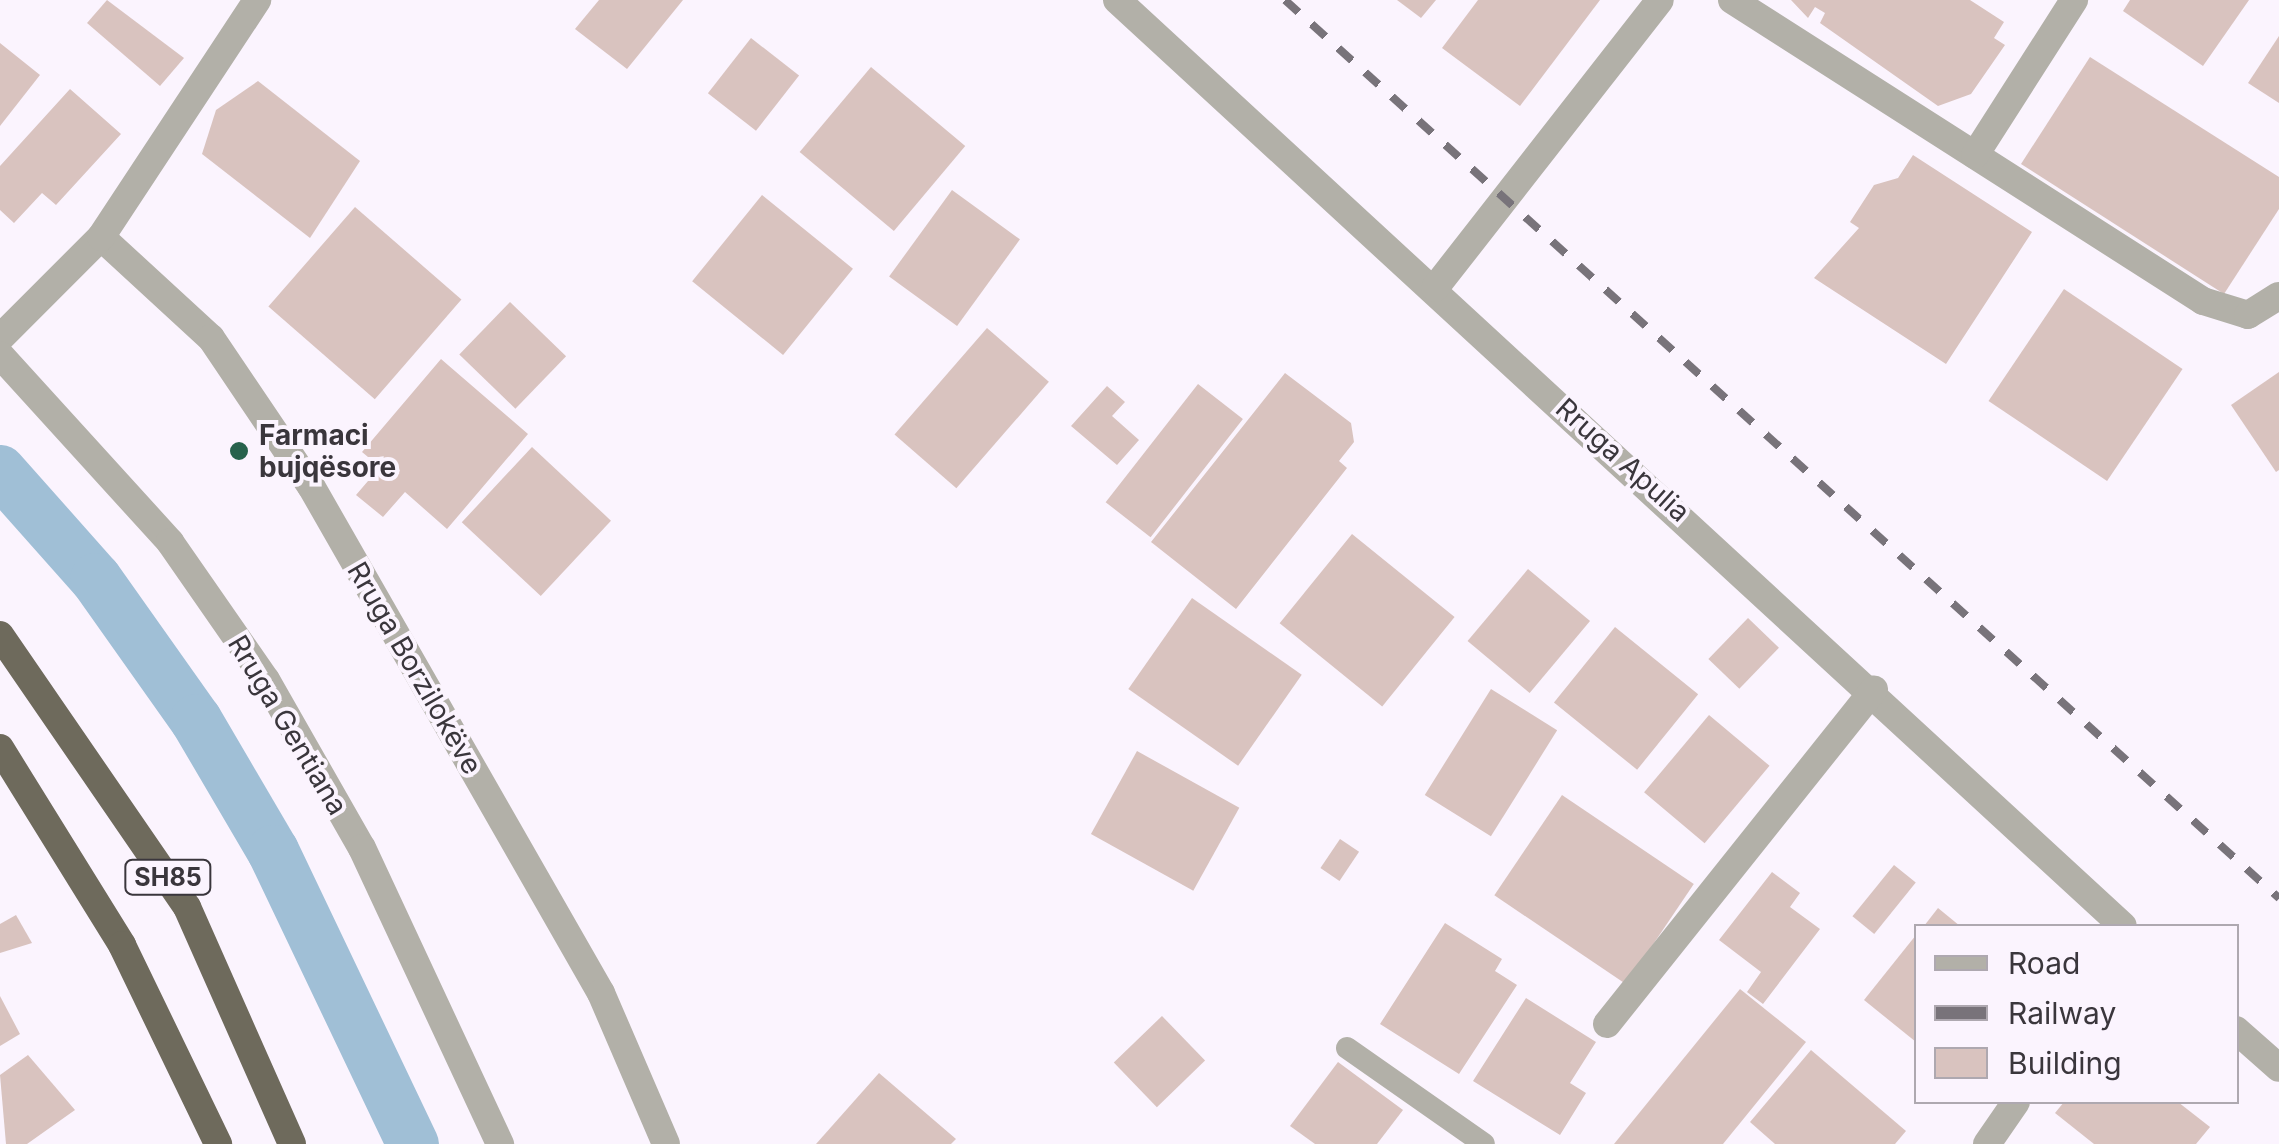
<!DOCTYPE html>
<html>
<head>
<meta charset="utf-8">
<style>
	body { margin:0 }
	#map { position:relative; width:2279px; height:1144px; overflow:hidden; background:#fbf4fe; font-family:Inter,sans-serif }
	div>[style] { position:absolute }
	.canal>* { height:52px; margin:-26px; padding:0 26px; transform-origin:26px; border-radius:26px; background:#a0bfd6 }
	.building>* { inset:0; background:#d9c3bf; transform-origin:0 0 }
	.service>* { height:22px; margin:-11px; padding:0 11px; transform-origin:11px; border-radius:11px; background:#b2b0a8 }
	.minor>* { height:28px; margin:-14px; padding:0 14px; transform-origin:14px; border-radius:14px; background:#b2b0a8 }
	.tertiary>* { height:28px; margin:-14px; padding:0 14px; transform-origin:14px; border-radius:14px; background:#b2b0a8 }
	.trunk>* { height:28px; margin:-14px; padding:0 14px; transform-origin:14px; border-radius:14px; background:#6e6a5c }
	.rail>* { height:8px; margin-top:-4px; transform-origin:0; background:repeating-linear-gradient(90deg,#78737a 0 18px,transparent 0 36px) }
	.dots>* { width:28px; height:28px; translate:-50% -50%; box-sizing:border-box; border:5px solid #fbf4fe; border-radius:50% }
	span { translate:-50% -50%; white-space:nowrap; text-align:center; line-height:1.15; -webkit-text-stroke:8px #fbf4fe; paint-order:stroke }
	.shield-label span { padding:2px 8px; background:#fbf4fe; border:2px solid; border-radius:8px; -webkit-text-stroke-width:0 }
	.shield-label { font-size:25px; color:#3a363c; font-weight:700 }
	.poi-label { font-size:28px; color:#3a363c; font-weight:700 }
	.left { translate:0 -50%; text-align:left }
	.street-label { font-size:28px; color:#3a363c }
	.legend { position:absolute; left:1914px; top:924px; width:325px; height:180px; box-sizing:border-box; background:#fbf4fe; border:2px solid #aea8b0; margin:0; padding:12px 18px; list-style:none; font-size:30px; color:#3a363c }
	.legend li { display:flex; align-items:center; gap:20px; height:50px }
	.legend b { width:50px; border:2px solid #aea8b0 }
</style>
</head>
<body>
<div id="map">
	<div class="canal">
		<i style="left:0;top:471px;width:144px;rotate:48.4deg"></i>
		<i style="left:96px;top:579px;width:173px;rotate:54.7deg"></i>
		<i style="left:196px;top:720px;width:152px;rotate:59.6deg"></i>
		<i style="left:273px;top:851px;width:325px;rotate:64.5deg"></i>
	</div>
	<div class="building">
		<i style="clip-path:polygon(107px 0,184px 58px,160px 86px,87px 23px)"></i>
		<i style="clip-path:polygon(599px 0,683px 0,627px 69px,575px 29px)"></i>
		<i style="clip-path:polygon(1397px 0,1436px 0,1421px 18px)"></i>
		<i style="clip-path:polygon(1478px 0,1600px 0,1520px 106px,1442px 48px)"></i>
		<i style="clip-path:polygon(1791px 0,1970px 0,2004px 22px,1994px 38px,2005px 45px,1971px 94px,1938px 106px,1820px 23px,1825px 13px,1815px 7px,1808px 18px)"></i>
		<i style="clip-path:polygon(2130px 0,2249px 0,2203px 66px,2123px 11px)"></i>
		<i style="clip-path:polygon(2279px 36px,2279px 103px,2248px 83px)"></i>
		<i style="left:751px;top:38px;width:61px;height:70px;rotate:38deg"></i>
		<i style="clip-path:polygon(0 43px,40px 75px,0 126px)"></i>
		<i style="clip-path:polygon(2090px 57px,2279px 177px,2279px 209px,2224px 294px,2021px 164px)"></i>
		<i style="left:871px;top:67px;width:123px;height:111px;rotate:40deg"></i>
		<i style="clip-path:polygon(258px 81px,360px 161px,310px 238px,202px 154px,216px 110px)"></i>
		<i style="clip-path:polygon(70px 89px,121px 134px,56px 205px,42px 193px,14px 223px,0 210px,0 166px)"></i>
		<i style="clip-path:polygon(1913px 155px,2032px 232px,1946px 364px,1814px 278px,1859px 228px,1850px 222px,1874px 185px,1898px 178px)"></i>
		<i style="left:952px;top:190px;width:84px;height:107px;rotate:36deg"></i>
		<i style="left:762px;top:195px;width:117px;height:111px;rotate:39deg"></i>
		<i style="left:355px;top:207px;width:141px;height:132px;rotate:41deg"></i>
		<i style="left:2064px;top:289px;width:143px;height:135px;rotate:34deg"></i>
		<i style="left:510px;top:302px;width:78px;height:73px;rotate:44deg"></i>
		<i style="left:987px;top:328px;width:82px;height:141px;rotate:41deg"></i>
		<i style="clip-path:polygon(441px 359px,528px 434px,447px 529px,405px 492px,383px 517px,356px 495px,380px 467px,362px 452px)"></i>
		<i style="clip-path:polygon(2279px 372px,2279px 470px,2276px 472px,2231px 405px)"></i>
		<i style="clip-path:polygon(1285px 373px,1351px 423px,1354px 442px,1339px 461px,1347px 468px,1236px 609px,1151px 542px)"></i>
		<i style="left:1198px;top:384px;width:57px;height:150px;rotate:38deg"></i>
		<i style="clip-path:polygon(1107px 386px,1125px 402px,1112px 416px,1139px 440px,1117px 465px,1071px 426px)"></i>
		<i style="left:532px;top:447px;width:108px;height:103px;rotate:43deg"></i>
		<i style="left:1352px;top:534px;width:132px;height:115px;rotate:39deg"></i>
		<i style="left:1528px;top:569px;width:81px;height:94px;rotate:40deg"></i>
		<i style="left:1192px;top:598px;width:134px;height:111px;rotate:35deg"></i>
		<i style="left:1748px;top:618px;width:43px;height:57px;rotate:44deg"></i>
		<i style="left:1615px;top:627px;width:107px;height:97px;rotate:39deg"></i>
		<i style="left:1491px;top:689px;width:78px;height:125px;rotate:32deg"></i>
		<i style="left:1709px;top:715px;width:79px;height:101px;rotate:40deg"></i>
		<i style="left:1137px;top:751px;width:117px;height:95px;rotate:29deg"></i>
		<i style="left:1562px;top:795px;width:159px;height:121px;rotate:34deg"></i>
		<i style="left:1340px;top:839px;width:23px;height:35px;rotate:34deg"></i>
		<i style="left:1894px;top:865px;width:28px;height:66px;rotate:39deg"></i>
		<i style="clip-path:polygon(1772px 872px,1800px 893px,1790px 907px,1820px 929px,1763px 1004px,1747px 992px,1761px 972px,1719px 940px)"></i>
		<i style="clip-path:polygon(1938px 908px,1960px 926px,1924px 926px)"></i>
		<i style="clip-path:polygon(16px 915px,32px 943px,0 953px,0 924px)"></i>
		<i style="clip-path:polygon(1445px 923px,1502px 959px,1495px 971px,1517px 985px,1459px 1074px,1380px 1024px)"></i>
		<i style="clip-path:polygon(1916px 935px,1916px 1042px,1864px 1000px)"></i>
		<i style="clip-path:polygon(1740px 989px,1806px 1042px,1723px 1144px,1614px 1144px)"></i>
		<i style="clip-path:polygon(0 996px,20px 1034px,0 1046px)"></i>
		<i style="clip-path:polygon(1526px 998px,1596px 1042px,1570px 1083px,1586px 1093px,1560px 1135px,1473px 1081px)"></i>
		<i style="left:1162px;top:1016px;width:62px;height:67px;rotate:46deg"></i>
		<i style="clip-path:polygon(1811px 1050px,1906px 1131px,1895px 1144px,1775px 1144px,1750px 1122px)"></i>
		<i style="clip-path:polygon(28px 1055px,75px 1110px,27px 1144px,6px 1144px,0 1075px)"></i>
		<i style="clip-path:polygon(1338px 1062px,1403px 1110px,1377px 1144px,1315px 1144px,1290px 1126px)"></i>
		<i style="clip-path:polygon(879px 1073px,956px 1139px,951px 1144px,816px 1144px)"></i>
		<i style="clip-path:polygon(2064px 1102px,2178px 1102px,2210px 1127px,2196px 1144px,2094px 1144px,2055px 1113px)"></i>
	</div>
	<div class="service">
		<i style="left:1347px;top:1048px;width:167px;rotate:35deg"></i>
	</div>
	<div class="minor">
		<i style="left:1117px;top:0;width:1367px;rotate:42.63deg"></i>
		<i style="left:1732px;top:0;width:559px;rotate:32.58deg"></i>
		<i style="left:2203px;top:301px;width:47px;rotate:17.3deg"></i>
		<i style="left:2248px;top:315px;width:36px;rotate:-32deg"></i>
		<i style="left:1975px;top:155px;width:184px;rotate:-57.4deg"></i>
		<i style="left:101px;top:237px;width:149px;rotate:42.6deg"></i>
		<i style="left:211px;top:338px;width:179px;rotate:56deg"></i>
		<i style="left:311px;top:486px;width:584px;rotate:60.23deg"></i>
		<i style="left:601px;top:993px;width:164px;rotate:66.7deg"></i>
		<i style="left:1435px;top:288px;width:365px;rotate:-52deg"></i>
		<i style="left:1607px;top:1024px;width:428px;rotate:-51.4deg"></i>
		<i style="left:2236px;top:1030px;width:57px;rotate:41.5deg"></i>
		<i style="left:1987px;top:1144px;width:51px;rotate:-55.4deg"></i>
	</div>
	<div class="tertiary">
		<i style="left:0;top:338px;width:143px;rotate:-45deg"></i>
		<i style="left:101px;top:237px;width:284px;rotate:-56.6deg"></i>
		<i style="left:0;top:355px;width:253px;rotate:47.7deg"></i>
		<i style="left:170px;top:542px;width:168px;rotate:55.2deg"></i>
		<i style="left:266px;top:680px;width:193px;rotate:60.3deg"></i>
		<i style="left:362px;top:848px;width:327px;rotate:65deg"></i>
	</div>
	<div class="trunk">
		<i style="left:0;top:635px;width:330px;rotate:55.5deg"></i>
		<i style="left:187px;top:907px;width:259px;rotate:66.1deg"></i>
		<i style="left:0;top:748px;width:232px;rotate:58.2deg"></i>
		<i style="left:122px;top:945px;width:221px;rotate:64.2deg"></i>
	</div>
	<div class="rail">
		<i style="left:1285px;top:0;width:1340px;rotate:42.1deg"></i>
	</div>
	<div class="dots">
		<i style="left:239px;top:451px;background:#27624c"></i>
	</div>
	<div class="shield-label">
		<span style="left:168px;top:877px">SH85</span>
	</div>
	<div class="poi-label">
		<span class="left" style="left:259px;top:451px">Farmaci<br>bujqësore</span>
	</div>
	<div class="street-label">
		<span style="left:1623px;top:460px;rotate:42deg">Rruga Apulia</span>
		<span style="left:415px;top:668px;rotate:60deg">Rruga Borzilokëve</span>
		<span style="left:288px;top:725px;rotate:59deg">Rruga Gentiana</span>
	</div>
	<ul class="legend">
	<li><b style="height:12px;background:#b2b0a8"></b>Road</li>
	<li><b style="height:12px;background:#78737a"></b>Railway</li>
	<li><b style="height:28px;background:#d9c3bf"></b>Building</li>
	</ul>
</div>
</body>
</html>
